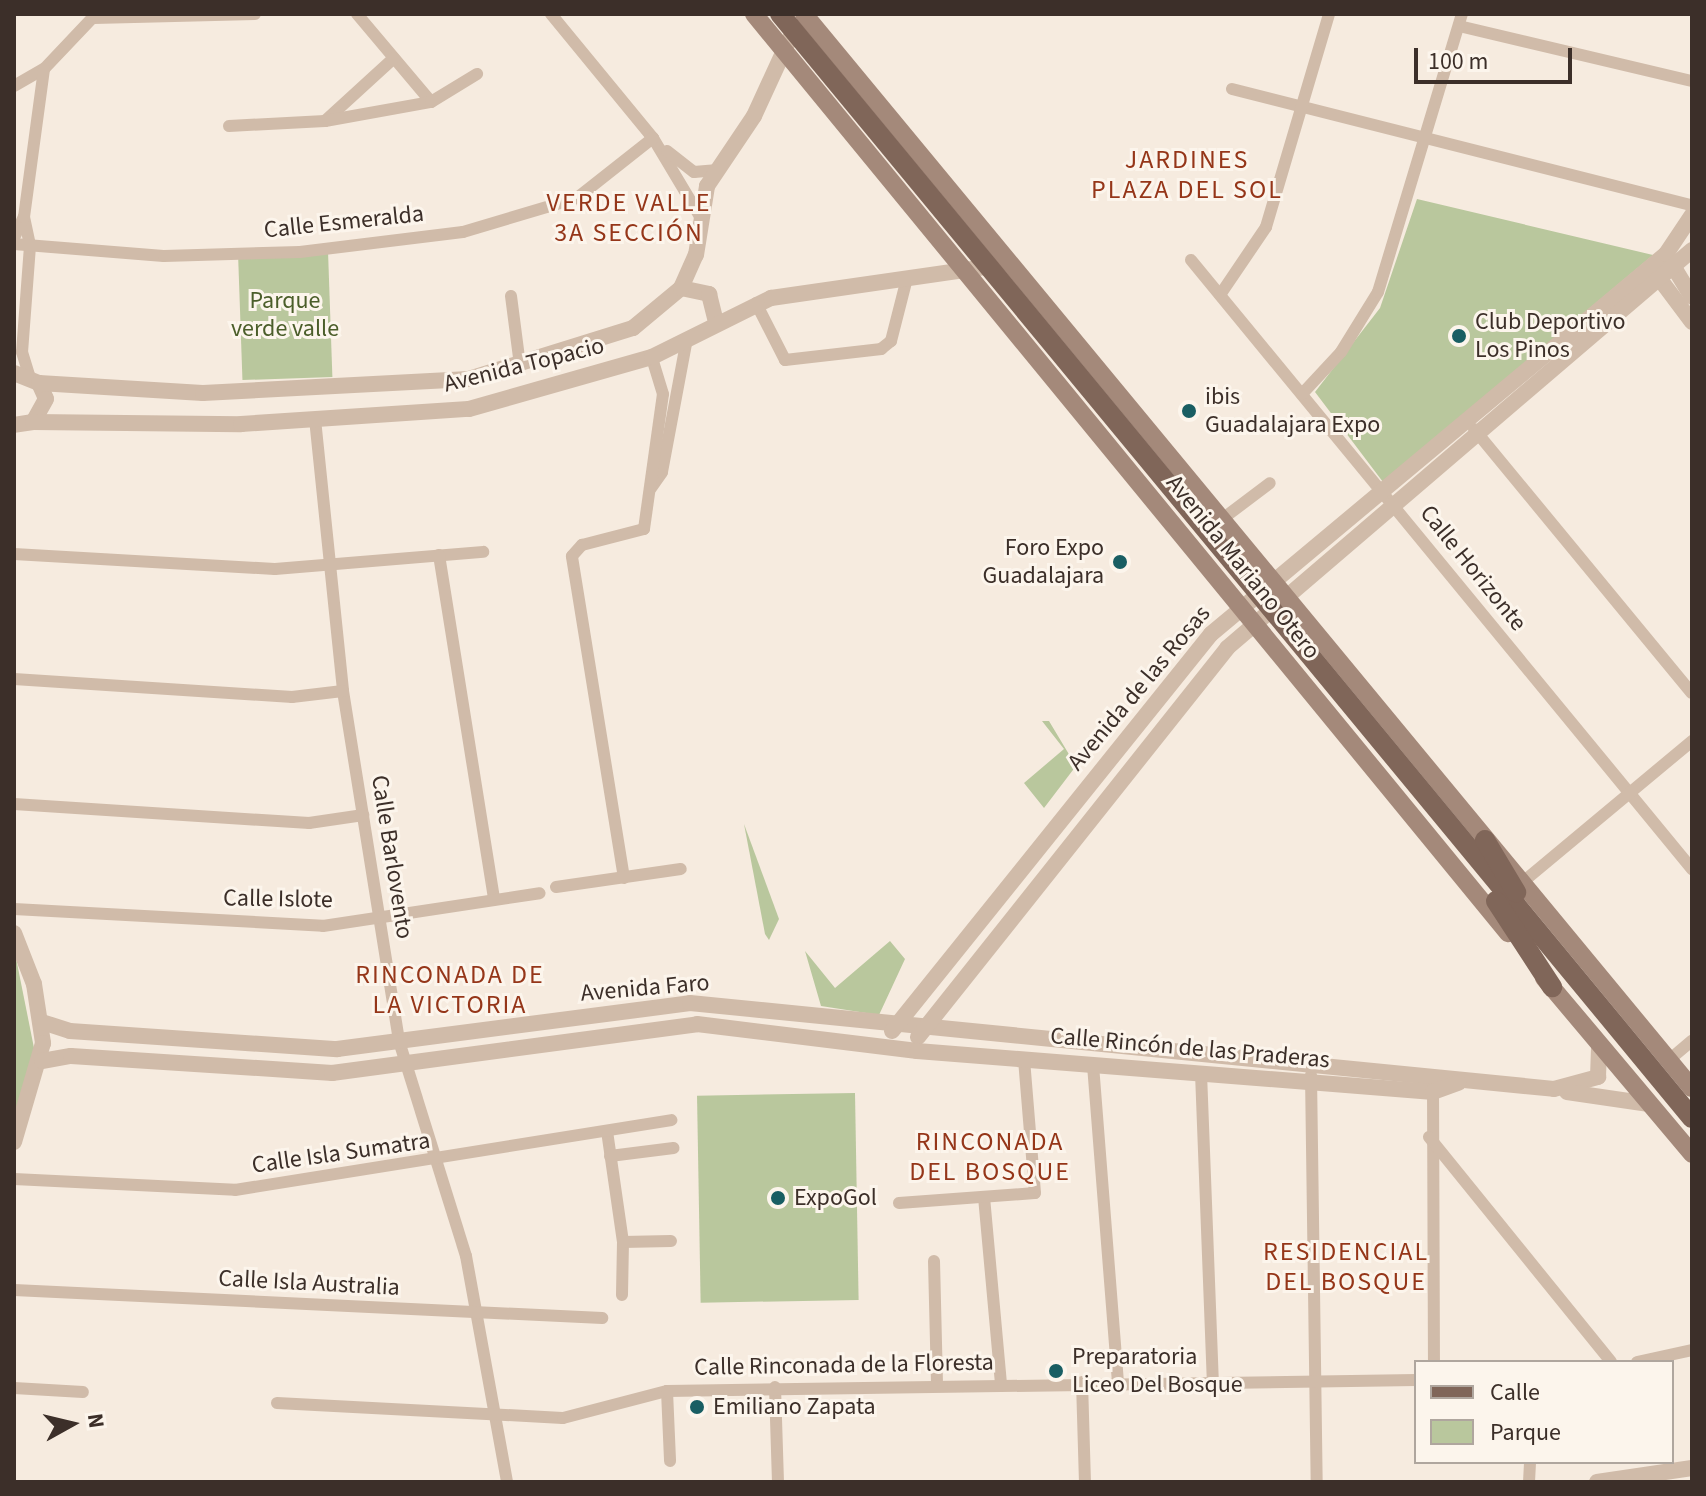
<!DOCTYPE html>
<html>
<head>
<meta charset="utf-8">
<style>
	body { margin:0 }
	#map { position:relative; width:1706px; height:1496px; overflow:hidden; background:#f6ebdf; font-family:"Source Sans 3",sans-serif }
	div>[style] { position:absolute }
	.green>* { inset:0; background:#b9c79d; transform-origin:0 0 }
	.minor>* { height:12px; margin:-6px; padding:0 6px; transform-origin:6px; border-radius:6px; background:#d0bba9 }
	.tertiary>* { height:16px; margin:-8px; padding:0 8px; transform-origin:8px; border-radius:8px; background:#d0bba9 }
	.secondary>* { height:18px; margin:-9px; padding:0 9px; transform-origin:9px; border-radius:9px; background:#a4897a }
	.primary>* { height:20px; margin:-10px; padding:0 10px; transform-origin:10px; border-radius:10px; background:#806659 }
	.dots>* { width:22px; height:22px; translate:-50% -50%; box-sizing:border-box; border:4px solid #fcf5ec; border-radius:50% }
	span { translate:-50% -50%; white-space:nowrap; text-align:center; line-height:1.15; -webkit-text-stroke:6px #fcf5ec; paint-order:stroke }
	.street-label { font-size:24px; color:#3c2f29 }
	.park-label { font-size:24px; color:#4b5e2a }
	.poi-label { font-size:24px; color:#3c2f29 }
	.left { translate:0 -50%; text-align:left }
	.right { translate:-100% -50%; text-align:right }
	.neighbourhood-label { font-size:26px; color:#953619; letter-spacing:2px }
	.frame { position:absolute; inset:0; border:16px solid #3c2f29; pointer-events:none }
	.legend { position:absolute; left:1414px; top:1360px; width:260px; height:104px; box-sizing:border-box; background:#fcf5ec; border:2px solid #afa69e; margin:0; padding:10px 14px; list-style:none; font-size:24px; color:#3c2f29 }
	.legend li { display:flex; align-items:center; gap:16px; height:40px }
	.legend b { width:40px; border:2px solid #afa69e }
	.north { position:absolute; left:32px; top:1384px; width:80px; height:80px; -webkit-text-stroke:6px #fcf5ec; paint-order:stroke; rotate:82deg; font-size:22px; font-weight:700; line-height:32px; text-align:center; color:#3c2f29 }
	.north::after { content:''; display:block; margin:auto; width:28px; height:36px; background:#3c2f29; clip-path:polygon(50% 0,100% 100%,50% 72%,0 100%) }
	.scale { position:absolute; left:1414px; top:48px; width:158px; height:36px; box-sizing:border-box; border:4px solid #3c2f29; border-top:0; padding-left:10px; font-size:24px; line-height:28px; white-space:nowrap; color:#3c2f29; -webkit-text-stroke:6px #fcf5ec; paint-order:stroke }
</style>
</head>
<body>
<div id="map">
	<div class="green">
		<i style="clip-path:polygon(1417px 199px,1653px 255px,1383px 482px,1315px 392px,1380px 308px)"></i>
		<i style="left:328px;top:251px;width:126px;height:90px;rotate:88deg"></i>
		<i style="clip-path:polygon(1042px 721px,1049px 721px,1076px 766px,1044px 808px,1024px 783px,1064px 749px)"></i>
		<i style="clip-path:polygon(744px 824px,779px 919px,769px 940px,765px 934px)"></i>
		<i style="clip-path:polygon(890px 941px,905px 959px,879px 1015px,821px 1006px,805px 951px,835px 988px)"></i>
		<i style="clip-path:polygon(14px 948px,35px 1053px,14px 1126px)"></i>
		<i style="left:855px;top:1093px;width:207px;height:158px;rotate:89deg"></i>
	</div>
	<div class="minor">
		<i style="left:357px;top:14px;width:115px;rotate:49.9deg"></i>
		<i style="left:551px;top:14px;width:161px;rotate:50.6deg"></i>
		<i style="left:653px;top:138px;width:90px;rotate:59.1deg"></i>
		<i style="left:94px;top:18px;width:161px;rotate:-1.4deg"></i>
		<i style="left:1459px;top:26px;width:239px;rotate:13.3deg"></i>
		<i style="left:14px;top:86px;width:34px;rotate:-30deg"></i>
		<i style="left:44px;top:69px;width:76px;rotate:-46.6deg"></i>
		<i style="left:1232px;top:89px;width:474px;rotate:14.2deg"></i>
		<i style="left:325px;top:121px;width:93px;rotate:-42.4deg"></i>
		<i style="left:229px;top:126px;width:96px;rotate:-3deg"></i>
		<i style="left:325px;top:121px;width:108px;rotate:-10.2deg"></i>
		<i style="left:431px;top:102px;width:54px;rotate:-31.3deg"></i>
		<i style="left:667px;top:151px;width:34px;rotate:38deg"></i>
		<i style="left:694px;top:172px;width:21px;rotate:-5deg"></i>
		<i style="left:24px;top:217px;width:30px;rotate:78deg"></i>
		<i style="left:30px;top:246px;width:106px;rotate:94.3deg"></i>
		<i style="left:22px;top:352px;width:27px;rotate:73deg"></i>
		<i style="left:14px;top:238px;width:23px;rotate:-65deg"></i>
		<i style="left:24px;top:217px;width:149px;rotate:-82.3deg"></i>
		<i style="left:14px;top:244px;width:150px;rotate:4.6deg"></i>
		<i style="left:164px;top:256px;width:136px;rotate:-1.7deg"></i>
		<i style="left:300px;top:252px;width:164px;rotate:-7deg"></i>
		<i style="left:463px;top:232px;width:119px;rotate:-16.6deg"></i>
		<i style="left:577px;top:198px;width:97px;rotate:-38.3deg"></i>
		<i style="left:1191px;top:260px;width:789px;rotate:50.56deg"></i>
		<i style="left:1220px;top:295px;width:82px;rotate:-55.9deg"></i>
		<i style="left:1266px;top:227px;width:222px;rotate:-73.5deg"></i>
		<i style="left:511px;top:296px;width:70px;rotate:82.6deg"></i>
		<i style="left:756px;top:303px;width:64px;rotate:63deg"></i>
		<i style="left:785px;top:360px;width:97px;rotate:-6.5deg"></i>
		<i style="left:881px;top:349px;width:13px;rotate:-39deg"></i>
		<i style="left:891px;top:341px;width:65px;rotate:-75.7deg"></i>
		<i style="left:1302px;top:394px;width:57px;rotate:-47.1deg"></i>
		<i style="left:1341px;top:352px;width:70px;rotate:-58.3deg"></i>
		<i style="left:1378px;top:292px;width:290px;rotate:-73.2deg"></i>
		<i style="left:315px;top:419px;width:273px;rotate:84.1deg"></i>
		<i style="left:343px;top:691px;width:354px;rotate:80.9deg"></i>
		<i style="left:399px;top:1041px;width:225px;rotate:72.7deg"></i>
		<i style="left:466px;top:1256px;width:230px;rotate:79.7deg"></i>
		<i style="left:1474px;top:429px;width:342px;rotate:50.5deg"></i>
		<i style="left:651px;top:488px;width:19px;rotate:-55deg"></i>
		<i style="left:662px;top:472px;width:136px;rotate:-79.4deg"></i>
		<i style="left:1221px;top:520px;width:61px;rotate:-37.1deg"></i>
		<i style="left:14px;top:554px;width:261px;rotate:3.3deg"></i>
		<i style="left:275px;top:569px;width:209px;rotate:-4.7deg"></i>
		<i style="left:439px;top:555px;width:349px;rotate:80.9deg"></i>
		<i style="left:14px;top:679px;width:279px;rotate:3.7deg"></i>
		<i style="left:292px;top:697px;width:51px;rotate:-6.7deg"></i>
		<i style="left:14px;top:804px;width:296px;rotate:3.7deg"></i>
		<i style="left:309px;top:823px;width:55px;rotate:-8.4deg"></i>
		<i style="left:624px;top:878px;width:326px;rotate:-99.2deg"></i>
		<i style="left:572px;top:556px;width:15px;rotate:-48deg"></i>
		<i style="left:582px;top:545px;width:64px;rotate:-14.5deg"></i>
		<i style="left:644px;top:529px;width:136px;rotate:-82deg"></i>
		<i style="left:663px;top:394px;width:39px;rotate:-107deg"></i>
		<i style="left:1524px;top:881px;width:219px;rotate:-39.8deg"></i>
		<i style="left:556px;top:887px;width:126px;rotate:-8.2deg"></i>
		<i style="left:14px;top:909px;width:309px;rotate:3.1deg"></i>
		<i style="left:323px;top:926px;width:219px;rotate:-8.6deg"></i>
		<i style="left:1669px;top:1060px;width:30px;rotate:-40deg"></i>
		<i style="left:1093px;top:1065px;width:318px;rotate:85.5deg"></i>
		<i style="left:1201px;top:1073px;width:307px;rotate:87.8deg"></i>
		<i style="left:1311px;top:1075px;width:407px;rotate:89.2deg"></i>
		<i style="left:1433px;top:1085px;width:277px;rotate:89.8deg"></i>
		<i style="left:607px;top:1131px;width:112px;rotate:81.8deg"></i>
		<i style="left:623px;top:1242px;width:53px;rotate:91.1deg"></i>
		<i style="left:1429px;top:1137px;width:289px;rotate:51deg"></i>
		<i style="left:610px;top:1156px;width:64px;rotate:-7.2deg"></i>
		<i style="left:14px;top:1179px;width:221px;rotate:2.8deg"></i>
		<i style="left:235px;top:1190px;width:442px;rotate:-9.1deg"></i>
		<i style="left:984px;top:1197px;width:188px;rotate:84.8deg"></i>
		<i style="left:899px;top:1203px;width:136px;rotate:-4.2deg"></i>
		<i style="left:1035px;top:1193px;width:134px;rotate:-94.7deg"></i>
		<i style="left:623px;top:1242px;width:48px;rotate:-1.2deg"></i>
		<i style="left:934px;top:1261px;width:124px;rotate:88.6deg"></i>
		<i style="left:14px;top:1290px;width:589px;rotate:2.73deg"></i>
		<i style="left:1637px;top:1362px;width:56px;rotate:-12.3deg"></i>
		<i style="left:1082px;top:1382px;width:100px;rotate:88.3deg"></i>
		<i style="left:775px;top:1387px;width:95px;rotate:88.2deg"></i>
		<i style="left:14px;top:1388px;width:69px;rotate:3.3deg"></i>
		<i style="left:667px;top:1391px;width:70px;rotate:87.5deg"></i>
		<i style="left:277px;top:1403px;width:286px;rotate:3deg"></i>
		<i style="left:563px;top:1418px;width:107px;rotate:-14.6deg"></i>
		<i style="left:667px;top:1391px;width:749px;rotate:-0.84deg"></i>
		<i style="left:1529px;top:1482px;width:20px;rotate:-87deg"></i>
	</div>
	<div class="tertiary">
		<i style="left:1670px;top:261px;width:42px;rotate:58.6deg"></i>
		<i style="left:1656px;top:274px;width:60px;rotate:53.1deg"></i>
		<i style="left:681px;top:288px;width:29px;rotate:12deg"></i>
		<i style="left:709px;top:294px;width:30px;rotate:76deg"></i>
		<i style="left:14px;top:373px;width:27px;rotate:22deg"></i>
		<i style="left:39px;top:383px;width:17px;rotate:66deg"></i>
		<i style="left:46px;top:399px;width:26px;rotate:119deg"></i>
		<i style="left:33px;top:422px;width:19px;rotate:171deg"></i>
		<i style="left:39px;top:383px;width:164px;rotate:3.5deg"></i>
		<i style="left:203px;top:393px;width:266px;rotate:-3deg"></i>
		<i style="left:469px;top:379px;width:172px;rotate:-17.3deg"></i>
		<i style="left:633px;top:328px;width:62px;rotate:-39.8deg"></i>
		<i style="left:681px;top:288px;width:36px;rotate:-66deg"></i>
		<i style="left:696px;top:255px;width:70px;rotate:-80.9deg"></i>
		<i style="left:707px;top:186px;width:84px;rotate:-56.1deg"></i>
		<i style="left:754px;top:116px;width:84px;rotate:-65.3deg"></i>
		<i style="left:33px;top:422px;width:208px;rotate:0.6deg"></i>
		<i style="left:241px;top:424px;width:228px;rotate:-3.8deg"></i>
		<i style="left:469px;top:409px;width:190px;rotate:-15.9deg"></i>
		<i style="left:652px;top:357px;width:133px;rotate:-26.4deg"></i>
		<i style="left:771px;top:298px;width:230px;rotate:-8.2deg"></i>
		<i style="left:14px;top:933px;width:55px;rotate:68.6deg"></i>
		<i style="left:34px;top:984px;width:60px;rotate:81.3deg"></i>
		<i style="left:43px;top:1043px;width:103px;rotate:106.3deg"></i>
		<i style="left:42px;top:1022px;width:29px;rotate:18deg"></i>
		<i style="left:70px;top:1031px;width:268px;rotate:3.9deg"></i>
		<i style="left:337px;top:1049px;width:356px;rotate:-7.4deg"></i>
		<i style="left:690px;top:1003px;width:868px;rotate:5.68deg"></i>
		<i style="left:1554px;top:1089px;width:46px;rotate:-15.3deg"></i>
		<i style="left:1598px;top:1077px;width:34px;rotate:-88deg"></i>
		<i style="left:892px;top:1031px;width:509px;rotate:-51.22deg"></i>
		<i style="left:1211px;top:634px;width:593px;rotate:-39.87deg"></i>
		<i style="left:1666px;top:254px;width:47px;rotate:-56.3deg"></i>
		<i style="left:918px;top:1037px;width:497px;rotate:-51.5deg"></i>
		<i style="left:1227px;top:648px;width:612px;rotate:-40.56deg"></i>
		<i style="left:42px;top:1061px;width:29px;rotate:-10deg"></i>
		<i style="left:71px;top:1056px;width:262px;rotate:3.7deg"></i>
		<i style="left:332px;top:1073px;width:368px;rotate:-7.6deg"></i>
		<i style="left:697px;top:1024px;width:222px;rotate:7deg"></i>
		<i style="left:917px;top:1051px;width:518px;rotate:4.54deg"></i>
		<i style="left:1433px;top:1092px;width:27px;rotate:-20deg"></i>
		<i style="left:1567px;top:1092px;width:83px;rotate:8.3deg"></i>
		<i style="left:1597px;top:1482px;width:96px;rotate:-8.4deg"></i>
	</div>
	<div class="secondary">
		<i style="left:754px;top:14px;width:1189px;rotate:50.63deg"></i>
		<i style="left:804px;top:14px;width:1394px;rotate:50.42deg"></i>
		<i style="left:1544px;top:978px;width:230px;rotate:49.9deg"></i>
	</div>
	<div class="primary">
		<i style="left:780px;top:14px;width:1432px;rotate:50.44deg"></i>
		<i style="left:1485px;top:840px;width:61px;rotate:59.2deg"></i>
		<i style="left:1496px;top:901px;width:103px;rotate:56.9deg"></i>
	</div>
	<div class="dots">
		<i style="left:1459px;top:336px;background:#195e63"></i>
		<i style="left:1189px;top:411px;background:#195e63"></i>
		<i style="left:1120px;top:562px;background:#195e63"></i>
		<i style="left:778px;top:1198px;background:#195e63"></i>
		<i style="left:1056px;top:1371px;background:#195e63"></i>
		<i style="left:697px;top:1407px;background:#195e63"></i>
	</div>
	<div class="street-label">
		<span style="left:344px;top:222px;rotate:-6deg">Calle Esmeralda</span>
		<span style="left:524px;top:365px;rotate:-14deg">Avenida Topacio</span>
		<span style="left:1243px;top:567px;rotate:51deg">Avenida Mariano Otero</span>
		<span style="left:1473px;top:568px;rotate:51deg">Calle Horizonte</span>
		<span style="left:1139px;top:688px;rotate:-50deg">Avenida de las Rosas</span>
		<span style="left:392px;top:857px;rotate:81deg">Calle Barlovento</span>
		<span style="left:278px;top:899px;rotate:1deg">Calle Islote</span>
		<span style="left:645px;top:988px;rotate:-5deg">Avenida Faro</span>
		<span style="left:1190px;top:1048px;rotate:5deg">Calle Rincón de las Praderas</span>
		<span style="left:341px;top:1153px;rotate:-8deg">Calle Isla Sumatra</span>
		<span style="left:309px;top:1283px;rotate:3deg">Calle Isla Australia</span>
		<span style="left:844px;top:1365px;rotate:-1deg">Calle Rinconada de la Floresta</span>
	</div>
	<div class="park-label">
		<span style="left:285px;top:315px">Parque<br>verde valle</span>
	</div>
	<div class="poi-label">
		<span class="left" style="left:1475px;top:336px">Club Deportivo<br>Los Pinos</span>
		<span class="left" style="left:1205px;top:411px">ibis<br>Guadalajara Expo</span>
		<span class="right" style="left:1104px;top:562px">Foro Expo<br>Guadalajara</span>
		<span class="left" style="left:794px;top:1198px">ExpoGol</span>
		<span class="left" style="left:1072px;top:1371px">Preparatoria<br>Liceo Del Bosque</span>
		<span class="left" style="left:713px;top:1407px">Emiliano Zapata</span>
	</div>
	<div class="neighbourhood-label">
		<span style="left:1187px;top:175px">JARDINES<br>PLAZA DEL SOL</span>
		<span style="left:629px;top:218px">VERDE VALLE<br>3A SECCIÓN</span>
		<span style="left:450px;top:990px">RINCONADA DE<br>LA VICTORIA</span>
		<span style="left:990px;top:1157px">RINCONADA<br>DEL BOSQUE</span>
		<span style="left:1346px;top:1267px">RESIDENCIAL<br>DEL BOSQUE</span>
	</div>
	<div class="frame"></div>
	<ul class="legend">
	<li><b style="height:10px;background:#806659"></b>Calle</li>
	<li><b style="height:22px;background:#b9c79d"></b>Parque</li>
	</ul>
	<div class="north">N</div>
	<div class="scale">100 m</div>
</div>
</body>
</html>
